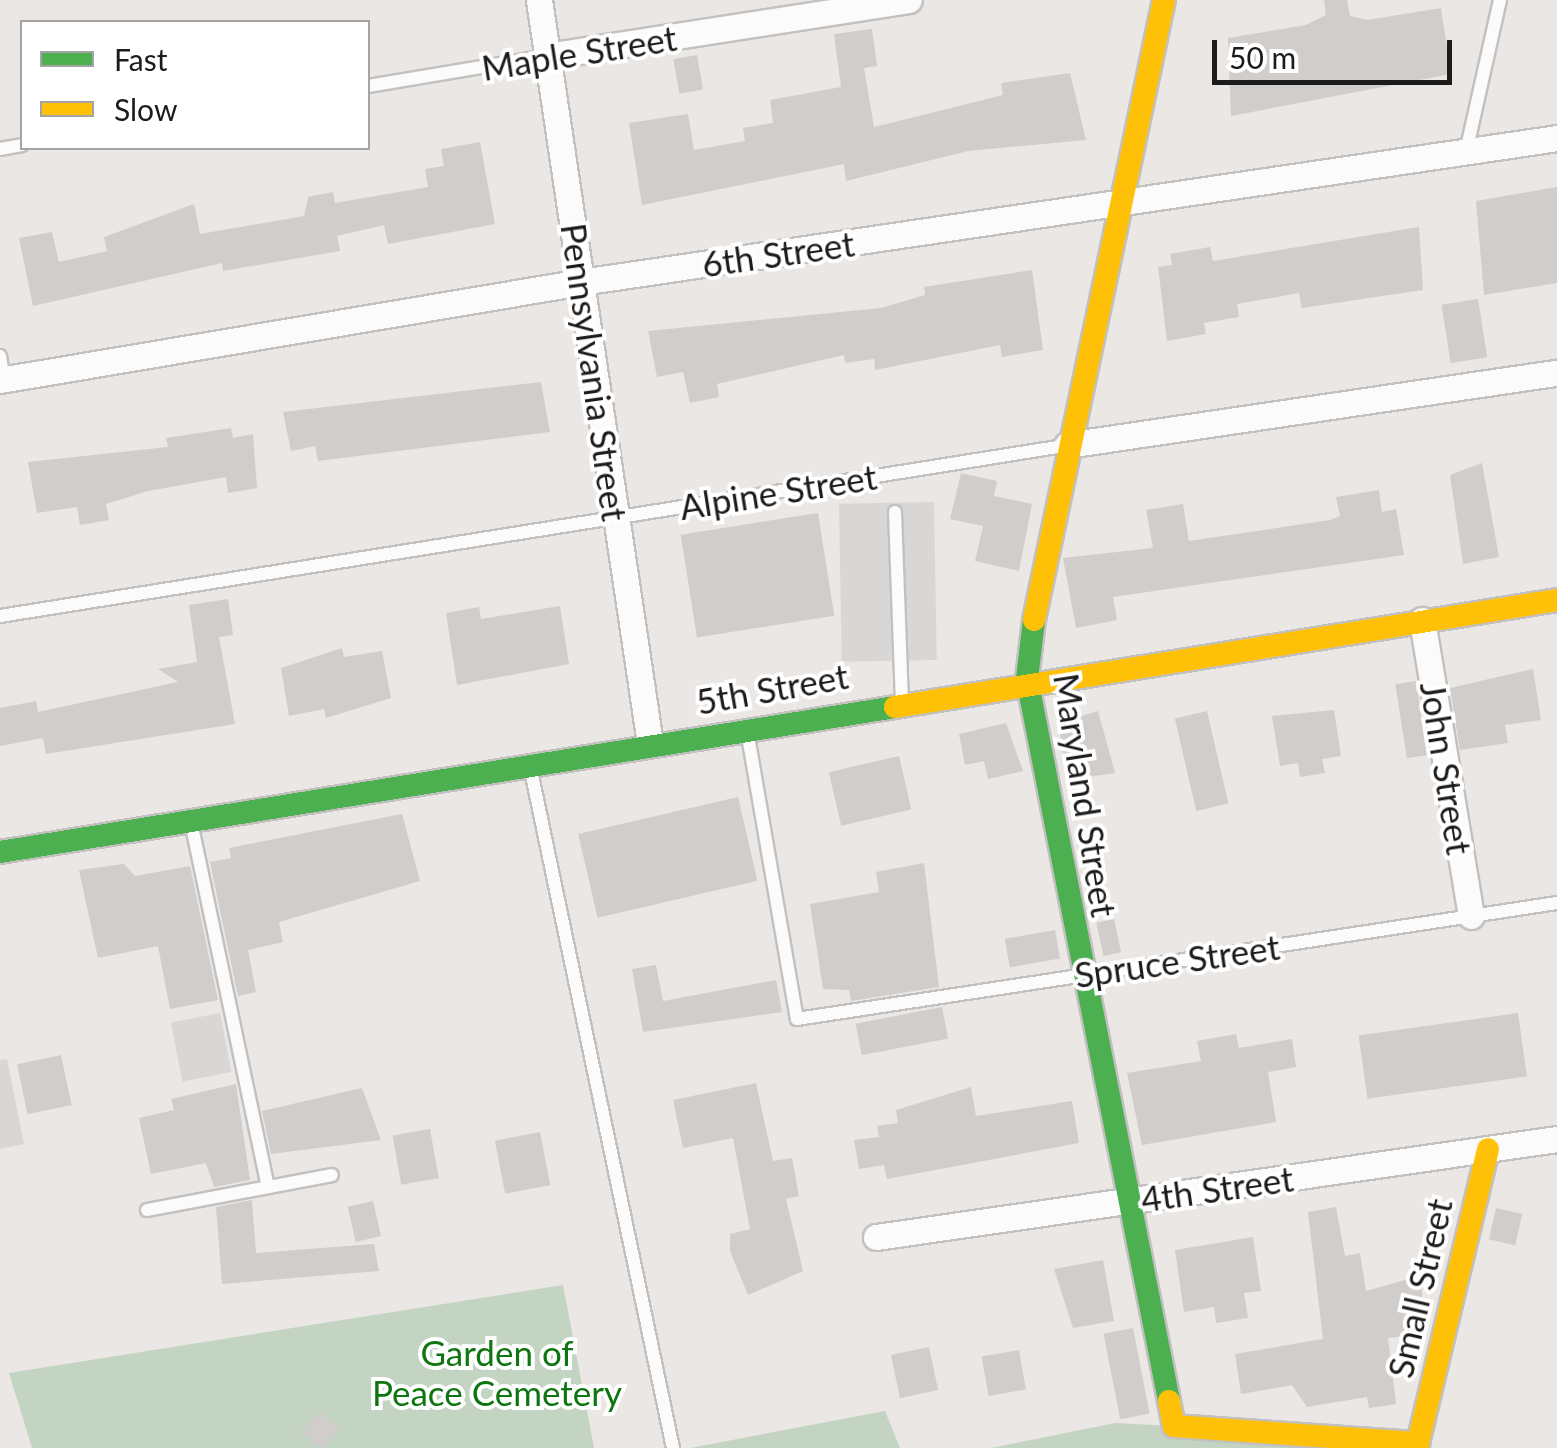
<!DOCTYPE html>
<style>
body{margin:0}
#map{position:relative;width:1557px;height:1448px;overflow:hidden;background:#eae7e4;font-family:Lato,sans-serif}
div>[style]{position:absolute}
.cemetery>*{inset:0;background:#c3d4c2}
.parking>*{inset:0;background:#d8d7d5;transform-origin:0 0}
.building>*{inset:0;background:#d1cdcb;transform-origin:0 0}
.roads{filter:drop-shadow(2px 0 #c2c1c0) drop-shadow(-2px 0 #c2c1c0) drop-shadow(0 2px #c2c1c0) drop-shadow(0 -2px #c2c1c0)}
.lane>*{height:12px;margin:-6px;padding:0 6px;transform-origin:6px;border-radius:6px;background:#fcfbfb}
.street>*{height:25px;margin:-12.5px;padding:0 12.5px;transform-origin:12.5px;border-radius:12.5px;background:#fcfbfb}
.fast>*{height:22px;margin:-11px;padding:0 11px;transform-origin:11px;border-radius:11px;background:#4caf50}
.slow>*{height:22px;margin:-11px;padding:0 11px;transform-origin:11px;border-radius:11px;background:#ffc107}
span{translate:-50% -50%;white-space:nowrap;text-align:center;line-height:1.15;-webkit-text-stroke:8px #fff;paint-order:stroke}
.street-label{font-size:35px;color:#1b1b1b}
.park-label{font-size:35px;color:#0e7510}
.legend{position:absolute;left:20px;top:20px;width:350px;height:130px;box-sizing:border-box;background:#fff;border:2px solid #a4a4a4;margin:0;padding:12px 18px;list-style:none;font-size:30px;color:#1b1b1b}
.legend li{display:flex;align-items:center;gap:20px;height:50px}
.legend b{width:50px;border:2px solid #a4a4a4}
.scale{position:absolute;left:1212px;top:40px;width:240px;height:45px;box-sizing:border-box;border:5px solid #1b1b1b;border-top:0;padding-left:12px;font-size:30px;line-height:35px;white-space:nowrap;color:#1b1b1b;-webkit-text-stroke:8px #fff;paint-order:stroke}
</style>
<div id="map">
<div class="cemetery">
<div style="clip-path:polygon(563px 1285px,594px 1448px,32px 1448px,9px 1373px)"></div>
<div style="clip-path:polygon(885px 1411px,900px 1448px,690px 1448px)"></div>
<div style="clip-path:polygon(1115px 1423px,1174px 1426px,1420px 1448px,991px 1448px)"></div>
</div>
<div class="parking">
<div style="left:934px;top:502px;width:158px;height:95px;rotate:89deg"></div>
<div style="left:220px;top:1013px;width:60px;height:50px;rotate:79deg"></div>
<div style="clip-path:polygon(7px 1059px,24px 1144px,0 1149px,0 1060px)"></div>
</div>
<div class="building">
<div style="clip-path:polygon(1324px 0,1347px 0,1350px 16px,1367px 20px,1441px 8px,1451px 74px,1231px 116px,1228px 38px,1306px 25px,1326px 15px)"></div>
<div style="clip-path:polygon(872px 29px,877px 66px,864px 68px,874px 127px,1003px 95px,1001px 83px,1070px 73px,1086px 140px,968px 151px,846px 181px,844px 164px,642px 205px,629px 123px,688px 114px,694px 150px,745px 141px,743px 128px,773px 123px,770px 100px,841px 87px,834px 34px)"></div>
<div style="left:697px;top:55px;width:35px;height:24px;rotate:80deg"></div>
<div style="clip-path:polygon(480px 142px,495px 224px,388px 244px,384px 225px,337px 236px,340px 251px,223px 271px,222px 263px,33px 306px,19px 238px,52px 232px,59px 262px,107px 251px,104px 237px,194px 204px,200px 234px,304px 216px,308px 197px,333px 192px,335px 203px,428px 187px,425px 169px,444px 166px,441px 149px)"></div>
<div style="clip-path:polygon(1557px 187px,1557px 283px,1484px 295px,1476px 201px)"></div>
<div style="clip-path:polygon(1419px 227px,1423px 290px,1302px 308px,1299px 293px,1237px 304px,1239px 317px,1204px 323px,1206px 334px,1167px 341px,1158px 267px,1172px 265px,1170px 254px,1210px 247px,1213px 261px)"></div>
<div style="clip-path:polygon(1032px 270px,1043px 350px,1002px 357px,1000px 345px,875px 370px,874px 359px,845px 363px,844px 355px,717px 384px,719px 397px,690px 403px,683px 372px,657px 377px,648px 331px,881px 308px,925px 295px,924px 287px)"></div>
<div style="left:1478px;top:299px;width:59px;height:37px;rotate:81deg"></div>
<div style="clip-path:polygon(541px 382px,550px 432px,318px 461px,315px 446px,291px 451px,283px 412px)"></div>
<div style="clip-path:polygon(231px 428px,233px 438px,253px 434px,257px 488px,228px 493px,226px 477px,148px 491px,106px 504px,109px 520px,80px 525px,77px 507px,37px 513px,28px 462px,168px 447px,166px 438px)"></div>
<div style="clip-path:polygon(1482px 463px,1499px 557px,1463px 564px,1450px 475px)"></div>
<div style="clip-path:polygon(961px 473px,997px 481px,994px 496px,1032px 504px,1019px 571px,975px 561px,983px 526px,950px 519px)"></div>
<div style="clip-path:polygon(1379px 490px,1382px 512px,1396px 509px,1404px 555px,1113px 597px,1117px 620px,1076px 628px,1063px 558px,1153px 548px,1146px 510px,1183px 504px,1189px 541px,1330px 520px,1340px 516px,1336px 497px)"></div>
<div style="left:818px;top:513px;width:104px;height:139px;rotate:81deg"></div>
<div style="clip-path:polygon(228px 599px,233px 635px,219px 637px,235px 724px,46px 754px,43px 738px,0 746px,0 708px,36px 701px,38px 712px,178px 682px,158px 669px,197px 662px,189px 605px)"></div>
<div style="clip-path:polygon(560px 606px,569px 664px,457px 685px,446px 613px,479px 607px,481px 619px)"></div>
<div style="clip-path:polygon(342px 648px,344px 657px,382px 651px,391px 698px,326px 718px,324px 709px,289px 716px,281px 668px)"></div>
<div style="clip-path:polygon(1533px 669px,1541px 720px,1505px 725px,1508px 743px,1460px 750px,1450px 688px)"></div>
<div style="left:1416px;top:681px;width:75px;height:21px;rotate:81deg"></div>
<div style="clip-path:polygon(1334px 710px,1341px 756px,1322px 759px,1325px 773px,1300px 777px,1298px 763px,1280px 766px,1272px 716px)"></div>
<div style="clip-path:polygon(1098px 711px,1115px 773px,1068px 780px,1058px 723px)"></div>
<div style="left:1207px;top:711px;width:95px;height:33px;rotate:77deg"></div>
<div style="clip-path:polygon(1006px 723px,1023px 771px,988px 779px,984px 761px,965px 765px,959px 734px)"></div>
<div style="left:899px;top:756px;width:55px;height:72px;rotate:77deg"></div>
<div style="left:738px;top:797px;width:86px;height:164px;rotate:77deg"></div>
<div style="clip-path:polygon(402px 814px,420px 881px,279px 922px,283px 942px,248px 950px,256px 992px,238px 996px,210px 862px,231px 858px,229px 848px)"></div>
<div style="clip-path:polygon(924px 863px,939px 987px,851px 1001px,849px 990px,823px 989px,810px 904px,879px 892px,876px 872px)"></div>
<div style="clip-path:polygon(124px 864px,135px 876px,190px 866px,218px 1000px,170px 1009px,158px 946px,98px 958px,79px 870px)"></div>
<div style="left:1114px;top:919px;width:34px;height:18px;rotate:78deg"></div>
<div style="left:1055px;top:930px;width:29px;height:51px;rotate:80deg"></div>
<div style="clip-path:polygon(656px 965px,663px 1001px,776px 980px,782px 1012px,643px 1032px,632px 969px)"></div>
<div style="left:942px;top:1007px;width:32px;height:88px;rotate:79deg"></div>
<div style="left:1518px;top:1013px;width:64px;height:161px;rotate:82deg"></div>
<div style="clip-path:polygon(1236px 1034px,1239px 1048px,1292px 1039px,1296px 1067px,1268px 1072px,1276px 1122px,1142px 1145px,1127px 1073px,1201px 1061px,1197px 1041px)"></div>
<div style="left:61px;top:1055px;width:51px;height:45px;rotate:78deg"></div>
<div style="clip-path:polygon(756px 1083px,773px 1161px,792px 1158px,799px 1196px,786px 1199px,803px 1271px,748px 1295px,730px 1251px,730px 1234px,750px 1229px,733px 1138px,683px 1148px,673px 1100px)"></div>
<div style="clip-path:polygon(236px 1084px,250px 1180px,214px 1187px,206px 1163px,151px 1174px,139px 1118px,174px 1110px,171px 1099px)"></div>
<div style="clip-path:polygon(971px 1087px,976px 1116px,1072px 1101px,1079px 1143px,887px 1179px,884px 1165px,859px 1169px,854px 1140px,879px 1137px,877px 1126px,898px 1123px,896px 1110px)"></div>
<div style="clip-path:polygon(362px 1088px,381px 1140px,271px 1154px,262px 1111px)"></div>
<div style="left:430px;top:1129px;width:50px;height:38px;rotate:80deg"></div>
<div style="left:540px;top:1132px;width:54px;height:46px;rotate:79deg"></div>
<div style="clip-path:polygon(252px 1200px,256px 1253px,374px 1244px,379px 1271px,222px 1284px,216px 1207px)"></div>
<div style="left:373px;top:1201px;width:36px;height:26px;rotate:77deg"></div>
<div style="clip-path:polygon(1336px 1207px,1345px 1256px,1360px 1253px,1366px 1291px,1422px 1275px,1422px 1334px,1388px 1338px,1396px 1404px,1369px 1408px,1367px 1397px,1307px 1407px,1292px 1385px,1241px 1394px,1235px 1354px,1323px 1339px,1308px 1212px)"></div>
<div style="left:1496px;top:1208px;width:27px;height:32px;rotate:13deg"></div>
<div style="clip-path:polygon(1253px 1237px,1261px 1291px,1244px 1293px,1248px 1318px,1216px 1323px,1214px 1307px,1184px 1312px,1175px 1250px)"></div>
<div style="clip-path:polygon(1103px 1260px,1114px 1321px,1073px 1328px,1054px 1269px)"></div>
<div style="left:1133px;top:1328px;width:87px;height:30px;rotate:79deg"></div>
<div style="left:929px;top:1347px;width:44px;height:39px;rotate:78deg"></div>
<div style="left:1019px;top:1350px;width:40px;height:38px;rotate:80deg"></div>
<div style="left:320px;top:1411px;width:26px;height:28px;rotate:40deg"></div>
</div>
<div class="roads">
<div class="lane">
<div style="left:368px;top:86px;width:181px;rotate:-9.5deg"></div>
<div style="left:0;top:149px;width:22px;rotate:-10deg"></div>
<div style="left:1466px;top:152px;width:156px;rotate:-77.4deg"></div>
<div style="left:0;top:356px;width:24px;rotate:81deg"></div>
<div style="left:895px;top:512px;width:189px;rotate:87.9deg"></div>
<div style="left:0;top:616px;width:1077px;rotate:-9.08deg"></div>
<div style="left:748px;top:736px;width:287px;rotate:80.2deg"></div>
<div style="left:797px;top:1019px;width:769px;rotate:-8.68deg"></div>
<div style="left:530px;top:766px;width:697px;rotate:78.16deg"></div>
<div style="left:191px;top:822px;width:373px;rotate:78.1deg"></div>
<div style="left:147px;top:1210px;width:188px;rotate:-10.7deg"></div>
</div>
<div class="street">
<div style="left:539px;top:0;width:752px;rotate:81.51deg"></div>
<div style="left:547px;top:56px;width:366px;rotate:-8.8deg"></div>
<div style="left:0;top:380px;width:589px;rotate:-9.57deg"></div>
<div style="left:581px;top:282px;width:987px;rotate:-8.39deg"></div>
<div style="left:1067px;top:445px;width:495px;rotate:-8.4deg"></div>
<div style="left:1422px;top:620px;width:300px;rotate:80.6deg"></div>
<div style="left:876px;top:1237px;width:688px;rotate:-8.19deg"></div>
</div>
<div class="fast">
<div style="left:1034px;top:620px;width:59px;rotate:96.8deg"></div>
<div style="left:1027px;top:679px;width:736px;rotate:78.87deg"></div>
<div style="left:0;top:852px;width:907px;rotate:-9.2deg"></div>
</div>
<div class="slow">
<div style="left:1034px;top:620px;width:633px;rotate:-78.16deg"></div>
<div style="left:895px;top:707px;width:671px;rotate:-9.18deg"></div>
<div style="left:1169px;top:1401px;width:25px;rotate:79deg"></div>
<div style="left:1174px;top:1426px;width:245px;rotate:4deg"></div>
<div style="left:1418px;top:1443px;width:302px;rotate:-76.6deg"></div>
</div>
</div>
<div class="street-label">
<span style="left:579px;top:52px;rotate:-9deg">Maple Street</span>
<span style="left:778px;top:253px;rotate:-8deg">6th Street</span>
<span style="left:595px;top:372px;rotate:82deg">Pennsylvania Street</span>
<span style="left:778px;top:491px;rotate:-9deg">Alpine Street</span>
<span style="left:772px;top:688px;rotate:-10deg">5th Street</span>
<span style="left:1447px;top:768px;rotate:81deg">John Street</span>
<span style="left:1086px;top:795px;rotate:81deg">Maryland Street</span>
<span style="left:1177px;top:960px;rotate:-8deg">Spruce Street</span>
<span style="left:1217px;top:1188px;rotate:-8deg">4th Street</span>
<span style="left:1419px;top:1288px;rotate:-77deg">Small Street</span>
</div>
<div class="park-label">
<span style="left:497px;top:1372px">Garden of<br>Peace Cemetery</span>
</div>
<ul class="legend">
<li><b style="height:12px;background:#4caf50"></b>Fast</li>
<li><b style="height:12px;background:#ffc107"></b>Slow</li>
</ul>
<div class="scale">50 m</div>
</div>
